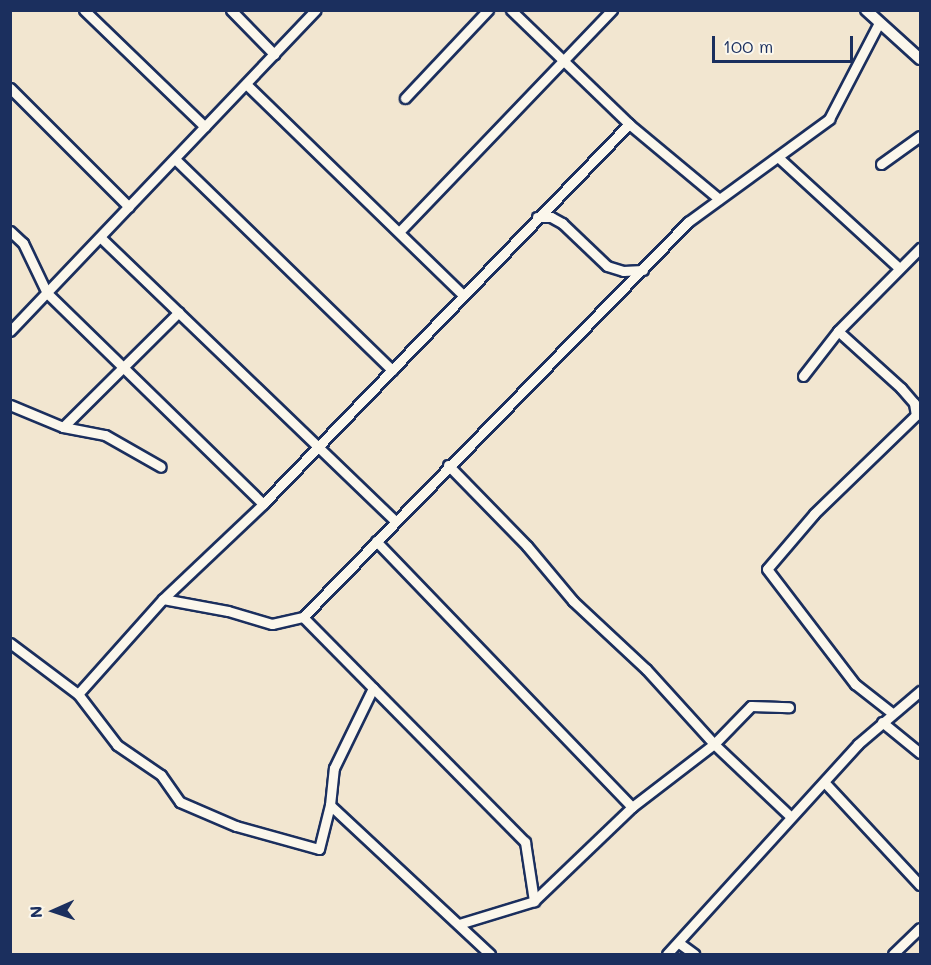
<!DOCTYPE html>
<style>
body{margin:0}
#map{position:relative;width:931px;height:965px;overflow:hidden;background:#f2e6d0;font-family:Mali,sans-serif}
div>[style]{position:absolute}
.roads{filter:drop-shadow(2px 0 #1b2f5e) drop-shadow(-2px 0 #1b2f5e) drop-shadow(0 2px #1b2f5e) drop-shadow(0 -2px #1b2f5e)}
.minor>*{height:9px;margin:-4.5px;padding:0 4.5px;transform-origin:4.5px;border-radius:4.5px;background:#fbf7ec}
.tertiary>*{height:10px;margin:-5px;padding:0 5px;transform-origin:5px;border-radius:5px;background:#fbf7ec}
span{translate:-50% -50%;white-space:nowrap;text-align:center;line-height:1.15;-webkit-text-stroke:4.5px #fbf7ec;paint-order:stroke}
.frame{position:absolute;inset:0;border:12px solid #1b2f5e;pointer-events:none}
.north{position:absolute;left:24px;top:881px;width:60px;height:60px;-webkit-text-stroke:4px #fbf7ec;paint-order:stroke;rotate:267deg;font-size:16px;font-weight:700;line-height:24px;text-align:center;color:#1b2f5e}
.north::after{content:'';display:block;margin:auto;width:21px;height:27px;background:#1b2f5e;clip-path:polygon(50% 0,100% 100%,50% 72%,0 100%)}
.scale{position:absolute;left:712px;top:36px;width:141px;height:27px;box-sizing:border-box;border:3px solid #1b2f5e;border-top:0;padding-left:8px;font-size:18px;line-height:21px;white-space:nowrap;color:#1b2f5e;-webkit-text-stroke:4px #fbf7ec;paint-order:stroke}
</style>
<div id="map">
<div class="roads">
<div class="minor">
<div style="left:84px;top:10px;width:168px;rotate:44deg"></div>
<div style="left:231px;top:10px;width:62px;rotate:45.7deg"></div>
<div style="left:511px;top:10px;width:164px;rotate:44deg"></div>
<div style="left:629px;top:124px;width:117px;rotate:39.8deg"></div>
<div style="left:246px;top:84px;width:303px;rotate:44.2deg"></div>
<div style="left:10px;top:88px;width:168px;rotate:45deg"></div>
<div style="left:405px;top:98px;width:121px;rotate:-46.7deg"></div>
<div style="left:779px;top:158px;width:163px;rotate:42.5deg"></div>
<div style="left:175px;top:159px;width:303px;rotate:44.2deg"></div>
<div style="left:881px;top:164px;width:48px;rotate:-35.7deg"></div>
<div style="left:537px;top:217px;width:14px"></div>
<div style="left:551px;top:217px;width:13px;rotate:29deg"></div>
<div style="left:562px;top:223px;width:62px;rotate:43.7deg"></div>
<div style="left:607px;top:266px;width:17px;rotate:17deg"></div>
<div style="left:623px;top:271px;width:20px;rotate:-3deg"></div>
<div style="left:10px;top:231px;width:18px;rotate:43deg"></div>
<div style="left:23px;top:243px;width:55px;rotate:64.4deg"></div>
<div style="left:47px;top:293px;width:302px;rotate:44.3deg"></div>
<div style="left:399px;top:232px;width:308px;rotate:-46.2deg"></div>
<div style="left:100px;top:237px;width:409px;rotate:43.9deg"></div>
<div style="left:10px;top:331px;width:443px;rotate:-46.4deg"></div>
<div style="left:838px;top:331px;width:85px;rotate:42.1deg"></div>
<div style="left:901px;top:388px;width:20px;rotate:49deg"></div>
<div style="left:914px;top:403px;width:12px;rotate:81deg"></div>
<div style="left:916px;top:415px;width:142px;rotate:135.9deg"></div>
<div style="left:814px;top:514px;width:72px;rotate:130.5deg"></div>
<div style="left:767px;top:569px;width:145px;rotate:52.6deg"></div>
<div style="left:855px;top:684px;width:47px;rotate:38.1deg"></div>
<div style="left:803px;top:376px;width:57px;rotate:-52.1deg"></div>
<div style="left:838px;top:331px;width:117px;rotate:-45.3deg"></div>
<div style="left:10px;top:405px;width:57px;rotate:22.5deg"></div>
<div style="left:63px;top:427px;width:43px;rotate:10.8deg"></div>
<div style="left:105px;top:435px;width:64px;rotate:29.7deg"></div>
<div style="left:63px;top:427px;width:163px;rotate:-44.8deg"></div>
<div style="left:448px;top:465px;width:113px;rotate:45.7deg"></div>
<div style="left:527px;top:546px;width:72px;rotate:50.1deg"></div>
<div style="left:573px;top:601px;width:100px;rotate:43deg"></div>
<div style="left:646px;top:669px;width:101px;rotate:47.8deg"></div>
<div style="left:714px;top:744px;width:106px;rotate:43.5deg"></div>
<div style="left:376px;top:541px;width:369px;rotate:46.1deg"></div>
<div style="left:163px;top:599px;width:66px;rotate:10.5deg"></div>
<div style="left:228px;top:611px;width:46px;rotate:16.5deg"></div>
<div style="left:272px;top:624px;width:32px;rotate:-13deg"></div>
<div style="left:303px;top:617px;width:552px;rotate:-45.73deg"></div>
<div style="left:688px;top:222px;width:175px;rotate:-36.1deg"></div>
<div style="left:829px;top:119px;width:108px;rotate:-62.5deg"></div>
<div style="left:303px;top:617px;width:316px;rotate:45.4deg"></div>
<div style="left:525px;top:842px;width:60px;rotate:81.3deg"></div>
<div style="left:10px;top:643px;width:85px;rotate:36.9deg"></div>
<div style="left:78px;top:694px;width:64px;rotate:52.6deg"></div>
<div style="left:117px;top:745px;width:53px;rotate:34.3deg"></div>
<div style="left:161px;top:775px;width:33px;rotate:55deg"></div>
<div style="left:180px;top:802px;width:61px;rotate:23.2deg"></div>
<div style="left:236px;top:826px;width:86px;rotate:15.5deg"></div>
<div style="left:319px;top:849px;width:45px;rotate:-76deg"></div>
<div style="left:330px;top:805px;width:219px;rotate:43deg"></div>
<div style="left:78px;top:694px;width:127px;rotate:-48.2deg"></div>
<div style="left:163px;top:599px;width:138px;rotate:-43.5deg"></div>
<div style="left:263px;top:504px;width:528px;rotate:-46.08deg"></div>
<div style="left:882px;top:722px;width:49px;rotate:39.2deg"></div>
<div style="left:826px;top:784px;width:138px;rotate:47.1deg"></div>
<div style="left:330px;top:805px;width:37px;rotate:-84deg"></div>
<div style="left:334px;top:768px;width:89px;rotate:-64deg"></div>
<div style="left:459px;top:924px;width:78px;rotate:-17deg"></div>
<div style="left:534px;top:901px;width:136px;rotate:-43.8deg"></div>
<div style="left:632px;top:807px;width:103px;rotate:-37.5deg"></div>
<div style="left:714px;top:744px;width:53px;rotate:-45.8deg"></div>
<div style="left:751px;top:706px;width:38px;rotate:2deg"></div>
<div style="left:679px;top:943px;width:19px;rotate:36deg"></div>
<div style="left:667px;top:954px;width:284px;rotate:-47.7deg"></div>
<div style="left:858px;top:744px;width:82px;rotate:-40.5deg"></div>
<div style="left:893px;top:954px;width:37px;rotate:-44deg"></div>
</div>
<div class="tertiary">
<div style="left:866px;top:10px;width:73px;rotate:42.2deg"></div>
</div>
</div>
<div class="frame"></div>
<div class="north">N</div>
<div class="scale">100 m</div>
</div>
